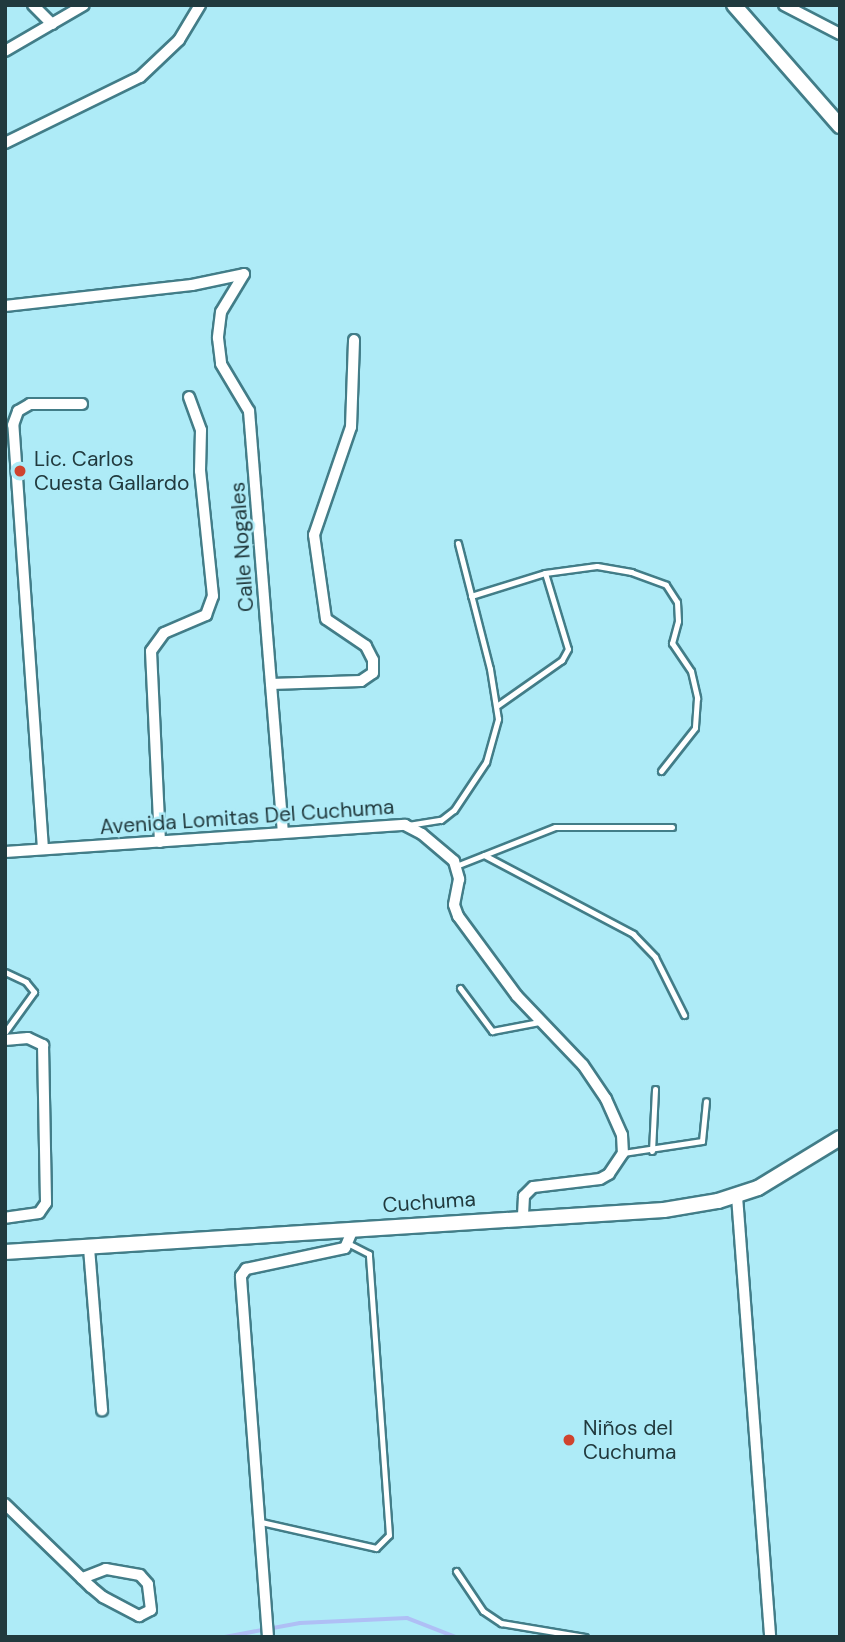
<!DOCTYPE html>
<meta charset="utf-8">
<style>
body{margin:0}
#map{position:relative;width:845px;height:1642px;overflow:hidden;background:#aeebf7;font-family:"DM Sans",sans-serif}
div>[style]{position:absolute}
.stream>*{height:3.5px;margin:-1.75px;padding:0 1.75px;transform-origin:1.75px;border-radius:1.75px;background:#afbff5}
.roads{filter:drop-shadow(2px 0 #427d88) drop-shadow(-2px 0 #427d88) drop-shadow(0 2px #427d88) drop-shadow(0 -2px #427d88)}
.service>*{height:5px;margin:-2.5px;padding:0 2.5px;transform-origin:2.5px;border-radius:2.5px;background:#fff}
.minor>*{height:10px;margin:-5px;padding:0 5px;transform-origin:5px;border-radius:5px;background:#fff}
.tertiary>*{height:14px;margin:-7px;padding:0 7px;transform-origin:7px;border-radius:7px;background:#fff}
.dots>*{width:19px;height:19px;translate:-50% -50%;box-sizing:border-box;border:4px solid #aeebf7;border-radius:50%}
span{translate:-50% -50%;white-space:nowrap;text-align:center;line-height:1.15;-webkit-text-stroke:5px #aeebf7;paint-order:stroke}
.poi-label{font-size:21px;color:#213a3e}
.left{translate:0 -50%;text-align:left}
.street-label{font-size:21px;color:#213a3e}
.frame{position:absolute;inset:0;border:7px solid #213a3e;pointer-events:none}
</style>
<div id="map">
<div class="stream">
<div style="left:225px;top:1637px;width:76px;rotate:-10.6deg"></div>
<div style="left:300px;top:1623px;width:107px;rotate:-2.7deg"></div>
<div style="left:407px;top:1618px;width:53px;rotate:21.2deg"></div>
</div>
<div class="roads">
<div class="service">
<div style="left:545px;top:573px;width:52px;rotate:-7.7deg"></div>
<div style="left:597px;top:566px;width:35px;rotate:10deg"></div>
<div style="left:631px;top:572px;width:37px;rotate:20deg"></div>
<div style="left:666px;top:585px;width:20px;rotate:57deg"></div>
<div style="left:677px;top:602px;width:19px;rotate:87deg"></div>
<div style="left:678px;top:621px;width:23px;rotate:105deg"></div>
<div style="left:672px;top:643px;width:34px;rotate:56deg"></div>
<div style="left:691px;top:671px;width:28px;rotate:77deg"></div>
<div style="left:697px;top:698px;width:30px;rotate:94deg"></div>
<div style="left:695px;top:728px;width:55px;rotate:128.3deg"></div>
<div style="left:471px;top:596px;width:77px;rotate:-17.3deg"></div>
<div style="left:545px;top:573px;width:79px;rotate:73.2deg"></div>
<div style="left:568px;top:649px;width:13px;rotate:119deg"></div>
<div style="left:562px;top:660px;width:78px;rotate:144.9deg"></div>
<div style="left:408px;top:825px;width:33px;rotate:-9deg"></div>
<div style="left:441px;top:820px;width:16px;rotate:-38deg"></div>
<div style="left:454px;top:810px;width:58px;rotate:-56.3deg"></div>
<div style="left:486px;top:762px;width:45px;rotate:-74.4deg"></div>
<div style="left:498px;top:719px;width:51px;rotate:-99.1deg"></div>
<div style="left:490px;top:669px;width:130px;rotate:-104.3deg"></div>
<div style="left:484px;top:855px;width:169px;rotate:27.9deg"></div>
<div style="left:633px;top:934px;width:32px;rotate:46deg"></div>
<div style="left:655px;top:957px;width:65px;rotate:63.4deg"></div>
<div style="left:456px;top:866px;width:106px;rotate:-21.5deg"></div>
<div style="left:555px;top:827px;width:117px"></div>
<div style="left:5px;top:972px;width:23px;rotate:25deg"></div>
<div style="left:26px;top:982px;width:13px;rotate:51deg"></div>
<div style="left:34px;top:992px;width:49px;rotate:125.9deg"></div>
<div style="left:460px;top:988px;width:54px;rotate:53.3deg"></div>
<div style="left:492px;top:1031px;width:48px;rotate:-10.8deg"></div>
<div style="left:652px;top:1151px;width:62px;rotate:-87.2deg"></div>
<div style="left:623px;top:1153px;width:80px;rotate:-8.6deg"></div>
<div style="left:702px;top:1141px;width:40px;rotate:-84.3deg"></div>
<div style="left:261px;top:1522px;width:118px;rotate:12.7deg"></div>
<div style="left:376px;top:1548px;width:18px;rotate:-45deg"></div>
<div style="left:389px;top:1535px;width:282px;rotate:-94.1deg"></div>
<div style="left:369px;top:1254px;width:22px;rotate:-153deg"></div>
<div style="left:456px;top:1571px;width:48px;rotate:56deg"></div>
<div style="left:483px;top:1611px;width:22px;rotate:34deg"></div>
<div style="left:501px;top:1623px;width:85px;rotate:9.5deg"></div>
</div>
<div class="minor">
<div style="left:33px;top:5px;width:27px;rotate:45deg"></div>
<div style="left:784px;top:5px;width:63px;rotate:27.4deg"></div>
<div style="left:5px;top:51px;width:91px;rotate:-30.2deg"></div>
<div style="left:5px;top:143px;width:150px;rotate:-26.1deg"></div>
<div style="left:140px;top:77px;width:54px;rotate:-43.5deg"></div>
<div style="left:179px;top:40px;width:41px;rotate:-59deg"></div>
<div style="left:244px;top:274px;width:44px;rotate:121.2deg"></div>
<div style="left:221px;top:312px;width:26px;rotate:97deg"></div>
<div style="left:218px;top:338px;width:26px;rotate:83deg"></div>
<div style="left:221px;top:364px;width:55px;rotate:59.2deg"></div>
<div style="left:249px;top:411px;width:422px;rotate:85.4deg"></div>
<div style="left:5px;top:306px;width:188px;rotate:-6.4deg"></div>
<div style="left:192px;top:285px;width:53px;rotate:-11.9deg"></div>
<div style="left:271px;top:684px;width:90px;rotate:-1.9deg"></div>
<div style="left:361px;top:681px;width:14px;rotate:-34deg"></div>
<div style="left:373px;top:673px;width:13px;rotate:-90deg"></div>
<div style="left:373px;top:660px;width:16px;rotate:-117deg"></div>
<div style="left:366px;top:646px;width:48px;rotate:-146deg"></div>
<div style="left:326px;top:619px;width:85px;rotate:-98.1deg"></div>
<div style="left:314px;top:535px;width:114px;rotate:-71.1deg"></div>
<div style="left:351px;top:427px;width:87px;rotate:-88deg"></div>
<div style="left:160px;top:842px;width:191px;rotate:-92.7deg"></div>
<div style="left:151px;top:651px;width:22px;rotate:-54deg"></div>
<div style="left:164px;top:633px;width:46px;rotate:-23.2deg"></div>
<div style="left:206px;top:615px;width:20px;rotate:-70deg"></div>
<div style="left:213px;top:596px;width:126px;rotate:-95.9deg"></div>
<div style="left:200px;top:471px;width:41px;rotate:-88.6deg"></div>
<div style="left:201px;top:430px;width:35px;rotate:-110deg"></div>
<div style="left:43px;top:849px;width:425px;rotate:-94deg"></div>
<div style="left:13px;top:425px;width:15px;rotate:-70deg"></div>
<div style="left:18px;top:411px;width:14px;rotate:-30deg"></div>
<div style="left:30px;top:404px;width:52px"></div>
<div style="left:5px;top:852px;width:401px;rotate:-3.9deg"></div>
<div style="left:405px;top:825px;width:19px;rotate:28deg"></div>
<div style="left:422px;top:834px;width:42px;rotate:40.2deg"></div>
<div style="left:454px;top:861px;width:19px;rotate:74deg"></div>
<div style="left:459px;top:879px;width:26px;rotate:101deg"></div>
<div style="left:454px;top:905px;width:12px;rotate:70deg"></div>
<div style="left:458px;top:916px;width:99px;rotate:53.6deg"></div>
<div style="left:517px;top:996px;width:95px;rotate:46.3deg"></div>
<div style="left:583px;top:1065px;width:41px;rotate:55.9deg"></div>
<div style="left:606px;top:1099px;width:39px;rotate:66deg"></div>
<div style="left:622px;top:1135px;width:18px;rotate:87deg"></div>
<div style="left:623px;top:1153px;width:25px;rotate:124deg"></div>
<div style="left:609px;top:1174px;width:10px;rotate:151deg"></div>
<div style="left:600px;top:1179px;width:67px;rotate:173.2deg"></div>
<div style="left:533px;top:1187px;width:13px;rotate:135deg"></div>
<div style="left:524px;top:1196px;width:20px;rotate:93deg"></div>
<div style="left:5px;top:1040px;width:23px;rotate:-5deg"></div>
<div style="left:28px;top:1038px;width:17px;rotate:25deg"></div>
<div style="left:43px;top:1045px;width:158px;rotate:88.9deg"></div>
<div style="left:46px;top:1203px;width:12px;rotate:125deg"></div>
<div style="left:39px;top:1213px;width:34px;rotate:172deg"></div>
<div style="left:737px;top:1196px;width:442px;rotate:85.7deg"></div>
<div style="left:89px;top:1248px;width:163px;rotate:85.4deg"></div>
<div style="left:5px;top:1504px;width:120px;rotate:44deg"></div>
<div style="left:91px;top:1587px;width:16px;rotate:40deg"></div>
<div style="left:103px;top:1597px;width:41px;rotate:27.8deg"></div>
<div style="left:139px;top:1616px;width:13px;rotate:-27deg"></div>
<div style="left:151px;top:1610px;width:26px;rotate:-97deg"></div>
<div style="left:148px;top:1584px;width:12px;rotate:-132deg"></div>
<div style="left:140px;top:1575px;width:35px;rotate:-170deg"></div>
<div style="left:106px;top:1569px;width:26px;rotate:159deg"></div>
<div style="left:268px;top:1637px;width:362px;rotate:-94.3deg"></div>
<div style="left:241px;top:1276px;width:9px;rotate:-54deg"></div>
<div style="left:246px;top:1269px;width:101px;rotate:-12deg"></div>
<div style="left:345px;top:1248px;width:21px;rotate:-67deg"></div>
</div>
<div class="tertiary">
<div style="left:734px;top:5px;width:161px;rotate:48.8deg"></div>
<div style="left:5px;top:1252px;width:660px;rotate:-3.65deg"></div>
<div style="left:664px;top:1210px;width:55px;rotate:-9.5deg"></div>
<div style="left:718px;top:1201px;width:42px;rotate:-18deg"></div>
<div style="left:758px;top:1188px;width:96px;rotate:-31.4deg"></div>
</div>
</div>
<div class="dots">
<div style="left:20px;top:471px;background:#cf432e"></div>
<div style="left:569px;top:1440px;background:#cf432e"></div>
</div>
<div class="poi-label">
<span class="left" style="left:34px;top:471px">Lic. Carlos<br>Cuesta Gallardo</span>
<span class="left" style="left:583px;top:1440px">Niños del<br>Cuchuma</span>
</div>
<div class="street-label">
<span style="left:242px;top:547px;rotate:-94deg">Calle Nogales</span>
<span style="left:247px;top:817px;rotate:-4deg">Avenida Lomitas Del Cuchuma</span>
<span style="left:429px;top:1202px;rotate:-4deg">Cuchuma</span>
</div>
<div class="frame"></div>
</div>
